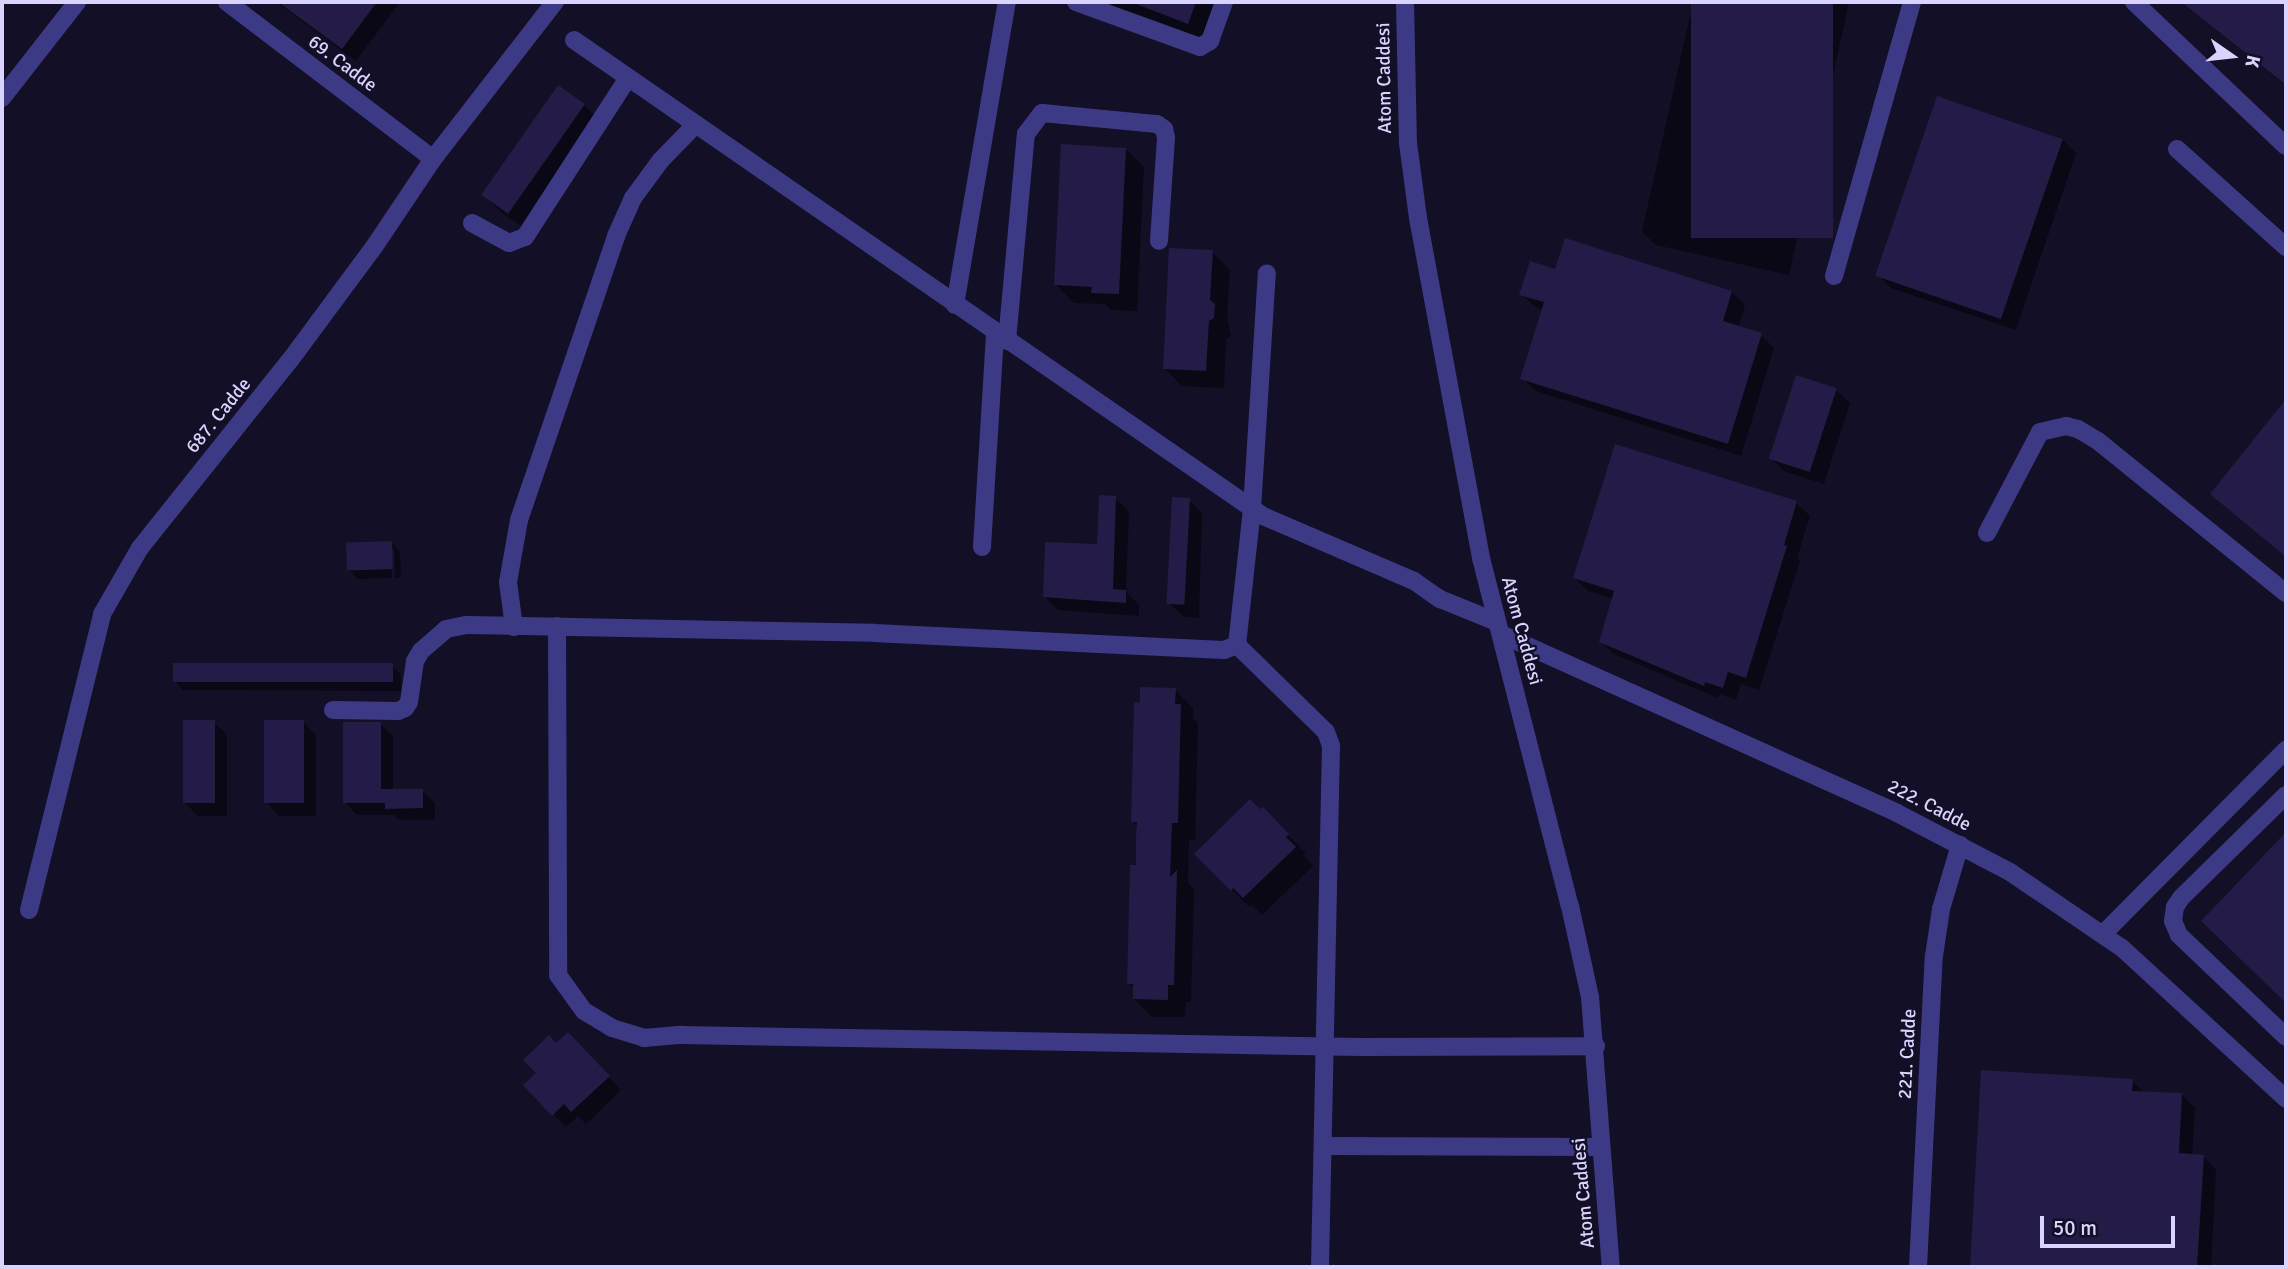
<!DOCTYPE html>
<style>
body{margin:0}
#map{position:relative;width:2288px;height:1269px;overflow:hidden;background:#130f26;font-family:Signika,sans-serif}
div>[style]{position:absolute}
.shadow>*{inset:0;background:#0007}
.building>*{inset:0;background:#241b47;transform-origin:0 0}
.minor>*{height:18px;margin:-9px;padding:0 9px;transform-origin:9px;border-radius:9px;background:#3d3a85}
span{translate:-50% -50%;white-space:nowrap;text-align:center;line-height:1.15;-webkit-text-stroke:5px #130f26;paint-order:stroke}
.street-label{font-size:19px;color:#d9d4ff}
.frame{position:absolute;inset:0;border:4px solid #d9d4ff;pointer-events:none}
.north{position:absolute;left:2197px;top:21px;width:70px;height:70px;-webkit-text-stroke:5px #130f26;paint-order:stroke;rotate:104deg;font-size:19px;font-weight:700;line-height:28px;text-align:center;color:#d9d4ff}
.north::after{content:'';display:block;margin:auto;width:24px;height:32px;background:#d9d4ff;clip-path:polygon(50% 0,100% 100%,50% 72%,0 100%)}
.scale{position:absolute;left:2040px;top:1216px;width:135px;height:32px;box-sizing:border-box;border:4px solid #d9d4ff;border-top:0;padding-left:9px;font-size:21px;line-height:24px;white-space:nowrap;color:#d9d4ff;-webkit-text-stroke:5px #130f26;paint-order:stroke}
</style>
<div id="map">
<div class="shadow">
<div style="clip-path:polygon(276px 2px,400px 2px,356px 61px)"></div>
<div style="clip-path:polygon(1094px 2px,1220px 2px,1206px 41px)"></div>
<div style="clip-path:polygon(1693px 2px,1849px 2px,1789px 275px,1656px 245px,1642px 232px)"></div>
<div style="clip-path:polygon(2181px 2px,2286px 2px,2286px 86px)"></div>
<div style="clip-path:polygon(584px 105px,602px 123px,529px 231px,503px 214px,485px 196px)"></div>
<div style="clip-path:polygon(2063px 140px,2076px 153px,2016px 330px,1891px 288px,1878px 275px)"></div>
<div style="clip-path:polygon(1126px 149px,1144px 167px,1137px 311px,1111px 310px,1105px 304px,1074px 303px,1056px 285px)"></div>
<div style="clip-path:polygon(1212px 252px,1230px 270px,1227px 317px,1231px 336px,1226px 339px,1224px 388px,1182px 386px,1164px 368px)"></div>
<div style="clip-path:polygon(1556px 271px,1732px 292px,1745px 305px,1738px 328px,1761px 335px,1774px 348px,1741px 456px,1536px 391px,1522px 378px,1544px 310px,1535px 307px,1521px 294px)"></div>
<div style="clip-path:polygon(1836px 390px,1850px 403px,1824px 484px,1784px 471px,1771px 458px)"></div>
<div style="clip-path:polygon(2286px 402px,2286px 557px,2212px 494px)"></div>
<div style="clip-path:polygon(1115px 498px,1129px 511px,1126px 592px,1139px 605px,1139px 616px,1058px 610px,1045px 597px,1099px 546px)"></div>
<div style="clip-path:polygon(1189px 500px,1202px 513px,1199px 618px,1184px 617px,1170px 604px)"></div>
<div style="clip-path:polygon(1796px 503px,1810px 516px,1797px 558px,1800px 561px,1759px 690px,1741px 684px,1736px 700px,1719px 694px,1718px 698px,1614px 654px,1600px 641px,1614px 599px,1588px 591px,1575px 578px)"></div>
<div style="clip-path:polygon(392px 543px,400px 551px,401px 577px,395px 578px,394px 549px,391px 549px,392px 578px,358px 579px,349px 570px)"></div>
<div style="clip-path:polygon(392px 666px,401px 675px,401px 691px,183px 690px,175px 681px)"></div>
<div style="clip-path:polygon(1175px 690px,1193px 708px,1193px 718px,1198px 723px,1195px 840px,1189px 840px,1188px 883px,1194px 890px,1191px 1002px,1186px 1002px,1185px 1017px,1152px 1017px,1134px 999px,1135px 990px,1129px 984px,1138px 827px,1133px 821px,1142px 704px)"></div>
<div style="clip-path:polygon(214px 722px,227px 735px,227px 816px,198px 816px,184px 802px)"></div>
<div style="clip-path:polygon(303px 722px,316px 735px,316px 816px,279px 816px,266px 802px)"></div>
<div style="clip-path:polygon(380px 724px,393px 736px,393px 790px,422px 791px,435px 803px,435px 820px,399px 820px,394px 815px,357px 815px,345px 802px)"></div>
<div style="clip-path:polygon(1280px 827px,1306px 853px,1303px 855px,1313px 866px,1262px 915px,1252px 905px,1249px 907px,1197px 854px)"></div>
<div style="clip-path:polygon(2286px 836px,2286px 1001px,2204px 921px)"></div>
<div style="clip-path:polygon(556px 1045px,581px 1047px,621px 1090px,586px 1124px,578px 1116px,566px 1127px,553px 1114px,538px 1074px)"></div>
<div style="clip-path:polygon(1982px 1072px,2132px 1081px,2145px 1093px,2182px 1095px,2195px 1108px,2192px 1156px,2203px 1156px,2216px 1170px,2211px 1267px,1971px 1267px)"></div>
</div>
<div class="building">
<div style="clip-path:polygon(278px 2px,377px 2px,342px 49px)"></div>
<div style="clip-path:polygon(1131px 2px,1196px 2px,1188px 24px)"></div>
<div style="left:1691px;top:2px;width:142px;height:236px"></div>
<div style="clip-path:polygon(2181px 2px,2286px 2px,2286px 85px)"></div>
<div style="left:558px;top:85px;width:33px;height:134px;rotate:35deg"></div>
<div style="left:1937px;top:96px;width:133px;height:190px;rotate:19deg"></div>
<div style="clip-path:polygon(1061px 144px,1126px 148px,1119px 294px,1091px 293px,1092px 287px,1054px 285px)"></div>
<div style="clip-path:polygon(1565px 238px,1732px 291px,1723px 321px,1762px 333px,1728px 444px,1520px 379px,1544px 302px,1519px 295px,1530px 261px,1555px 269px)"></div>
<div style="clip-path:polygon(1169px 248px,1213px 250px,1210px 300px,1215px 304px,1214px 318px,1209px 321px,1206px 371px,1163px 369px)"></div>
<div style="left:1796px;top:375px;width:43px;height:88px;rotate:18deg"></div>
<div style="clip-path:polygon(2286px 399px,2286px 557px,2210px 494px)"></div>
<div style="clip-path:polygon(1615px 444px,1797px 501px,1784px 545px,1787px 546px,1746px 678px,1728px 672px,1723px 688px,1705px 682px,1704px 686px,1599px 642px,1614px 591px,1573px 578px)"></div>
<div style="clip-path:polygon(1099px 495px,1116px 496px,1113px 589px,1126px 590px,1126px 603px,1043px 597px,1045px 542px,1097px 544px)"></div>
<div style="left:1172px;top:497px;width:18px;height:107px;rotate:3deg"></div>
<div style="left:392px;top:541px;width:28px;height:46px;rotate:88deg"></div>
<div style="left:173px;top:663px;width:220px;height:19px"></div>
<div style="clip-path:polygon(1140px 687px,1176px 688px,1175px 704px,1181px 704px,1178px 823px,1172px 823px,1170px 877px,1177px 870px,1174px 985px,1168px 985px,1168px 1000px,1133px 999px,1133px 984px,1127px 984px,1130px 865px,1136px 865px,1136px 837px,1137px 822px,1131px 822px,1134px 702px,1140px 703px)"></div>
<div style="left:183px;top:720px;width:32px;height:83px"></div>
<div style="left:264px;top:720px;width:40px;height:83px"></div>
<div style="clip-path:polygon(343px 722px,381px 722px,381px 789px,423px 789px,423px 808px,385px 809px,385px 803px,343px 803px)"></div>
<div style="clip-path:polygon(1250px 799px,1260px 809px,1263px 807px,1289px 834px,1286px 837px,1296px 847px,1243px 898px,1233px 888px,1231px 891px,1194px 854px)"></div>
<div style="clip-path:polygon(2286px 832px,2286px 1003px,2201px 921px)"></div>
<div style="clip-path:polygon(568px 1032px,610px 1076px,571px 1112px,564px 1104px,552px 1116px,523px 1085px,536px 1073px,523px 1060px,549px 1035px,556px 1043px)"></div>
<div style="clip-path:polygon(1981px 1070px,2133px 1079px,2132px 1091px,2182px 1093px,2179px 1153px,2204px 1155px,2197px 1267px,1970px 1267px)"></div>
</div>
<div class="minor">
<div style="left:227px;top:2px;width:259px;rotate:37.3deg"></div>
<div style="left:1076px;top:2px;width:132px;rotate:19.9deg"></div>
<div style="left:1200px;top:47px;width:12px;rotate:-31deg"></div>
<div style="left:1210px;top:41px;width:41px;rotate:-70.3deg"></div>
<div style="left:1405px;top:2px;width:141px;rotate:88.8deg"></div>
<div style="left:1408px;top:143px;width:76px;rotate:82.4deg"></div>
<div style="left:1418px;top:218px;width:346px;rotate:79.5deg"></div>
<div style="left:1481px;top:558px;width:359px;rotate:75.7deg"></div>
<div style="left:1570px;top:906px;width:93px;rotate:77.6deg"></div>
<div style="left:1590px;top:997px;width:271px;rotate:85.6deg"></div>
<div style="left:2134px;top:2px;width:209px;rotate:43.5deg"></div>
<div style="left:574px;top:40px;width:837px;rotate:34.64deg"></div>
<div style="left:1263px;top:516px;width:164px;rotate:23.3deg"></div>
<div style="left:1414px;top:581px;width:32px;rotate:35deg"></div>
<div style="left:1440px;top:599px;width:61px;rotate:22deg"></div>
<div style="left:2px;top:98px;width:122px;rotate:-52deg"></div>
<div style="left:2177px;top:149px;width:147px;rotate:42deg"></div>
<div style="left:472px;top:223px;width:42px;rotate:28.4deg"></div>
<div style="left:509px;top:243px;width:17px;rotate:-21deg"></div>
<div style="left:525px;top:237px;width:189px;rotate:-57.1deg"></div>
<div style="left:1834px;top:276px;width:285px;rotate:-74.1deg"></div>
<div style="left:955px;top:305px;width:307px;rotate:-80.3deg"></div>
<div style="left:1007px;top:341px;width:208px;rotate:-84.8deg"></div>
<div style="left:1026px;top:134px;width:26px;rotate:-53deg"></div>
<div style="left:1042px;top:113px;width:116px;rotate:5.5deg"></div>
<div style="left:1157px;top:124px;width:9px;rotate:36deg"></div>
<div style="left:1164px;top:129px;width:9px;rotate:77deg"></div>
<div style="left:1166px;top:138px;width:103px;rotate:93.9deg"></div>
<div style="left:1987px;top:533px;width:114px;rotate:-62.3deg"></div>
<div style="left:2040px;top:432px;width:27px;rotate:-13deg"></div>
<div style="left:2066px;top:426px;width:12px;rotate:14deg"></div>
<div style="left:2078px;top:429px;width:23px;rotate:31deg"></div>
<div style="left:2098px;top:441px;width:242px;rotate:39deg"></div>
<div style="left:982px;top:547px;width:214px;rotate:-86.5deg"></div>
<div style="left:557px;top:626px;width:349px;rotate:89.8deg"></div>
<div style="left:558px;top:975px;width:44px;rotate:54.2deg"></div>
<div style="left:584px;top:1011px;width:33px;rotate:31deg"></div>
<div style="left:612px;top:1028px;width:34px;rotate:17deg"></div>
<div style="left:644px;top:1038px;width:37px;rotate:-5deg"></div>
<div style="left:681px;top:1035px;width:680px;rotate:1.01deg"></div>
<div style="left:1361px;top:1047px;width:235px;rotate:-0.2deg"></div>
<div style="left:514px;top:627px;width:45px;rotate:-97.6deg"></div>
<div style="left:508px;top:582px;width:63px;rotate:-79.9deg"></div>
<div style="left:519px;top:520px;width:300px;rotate:-71.1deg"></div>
<div style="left:616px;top:236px;width:42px;rotate:-65.9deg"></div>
<div style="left:633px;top:198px;width:47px;rotate:-53.6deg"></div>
<div style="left:661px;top:160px;width:50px;rotate:-45.8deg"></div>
<div style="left:1501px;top:634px;width:435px;rotate:24.3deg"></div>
<div style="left:1897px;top:813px;width:127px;rotate:27.6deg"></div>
<div style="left:2010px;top:872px;width:135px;rotate:34.2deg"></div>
<div style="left:2122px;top:948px;width:223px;rotate:42.6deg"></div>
<div style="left:1237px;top:645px;width:124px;rotate:44.3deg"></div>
<div style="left:1326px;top:732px;width:15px;rotate:70deg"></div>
<div style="left:1331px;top:746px;width:521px;rotate:91.21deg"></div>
<div style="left:333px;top:710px;width:65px;rotate:0.9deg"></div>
<div style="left:398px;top:711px;width:8px;rotate:-23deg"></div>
<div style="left:405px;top:708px;width:7px;rotate:-56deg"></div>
<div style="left:409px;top:702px;width:41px;rotate:-81.7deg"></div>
<div style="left:415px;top:661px;width:12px;rotate:-59deg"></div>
<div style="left:421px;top:651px;width:33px;rotate:-41deg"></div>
<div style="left:446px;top:629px;width:20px;rotate:-11deg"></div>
<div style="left:466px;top:625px;width:408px;rotate:1.1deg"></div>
<div style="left:874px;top:633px;width:350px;rotate:2.8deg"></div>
<div style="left:1224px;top:650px;width:14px;rotate:-21deg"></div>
<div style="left:1237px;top:645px;width:137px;rotate:-83.7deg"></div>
<div style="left:1252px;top:509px;width:236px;rotate:-86.4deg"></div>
<div style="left:2286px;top:795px;width:147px;rotate:135.6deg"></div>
<div style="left:2181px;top:898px;width:11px;rotate:124deg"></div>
<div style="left:2175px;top:907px;width:14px;rotate:98deg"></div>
<div style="left:2173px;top:921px;width:15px;rotate:67deg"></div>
<div style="left:2179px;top:935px;width:148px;rotate:43.6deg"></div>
<div style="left:29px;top:910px;width:305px;rotate:-76.1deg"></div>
<div style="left:102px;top:614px;width:76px;rotate:-60.1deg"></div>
<div style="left:140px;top:548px;width:242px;rotate:-51.4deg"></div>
<div style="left:291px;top:359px;width:139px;rotate:-53.5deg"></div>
<div style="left:374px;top:247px;width:106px;rotate:-56.2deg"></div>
<div style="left:433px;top:159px;width:199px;rotate:-52.2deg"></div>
<div style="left:2103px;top:934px;width:260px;rotate:-45.2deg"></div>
<div style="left:1323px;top:1146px;width:277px;rotate:0.2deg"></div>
<div style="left:1918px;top:1267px;width:311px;rotate:-87.1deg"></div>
<div style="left:1934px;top:956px;width:48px;rotate:-81.5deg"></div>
<div style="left:1941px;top:909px;width:67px;rotate:-73.5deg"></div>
</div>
<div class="street-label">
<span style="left:342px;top:64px;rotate:37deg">69. Cadde</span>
<span style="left:1385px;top:78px;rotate:-91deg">Atom Caddesi</span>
<span style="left:219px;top:416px;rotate:-51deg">687. Cadde</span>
<span style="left:1521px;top:631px;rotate:75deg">Atom Caddesi</span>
<span style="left:1929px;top:806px;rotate:27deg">222. Cadde</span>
<span style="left:1908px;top:1054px;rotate:-87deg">221. Cadde</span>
<span style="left:1584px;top:1193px;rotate:-95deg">Atom Caddesi</span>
</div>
<div class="frame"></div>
<div class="north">K</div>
<div class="scale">50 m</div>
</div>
